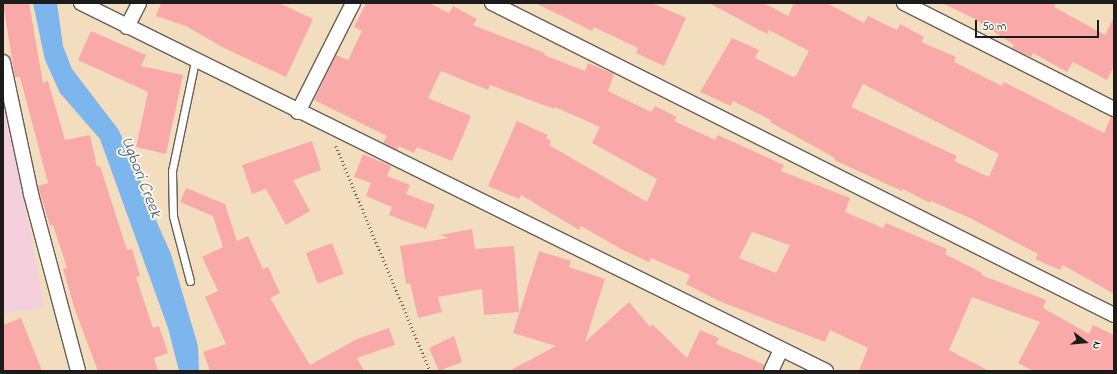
<!DOCTYPE html>
<style>
body{margin:0}
#map{position:relative;width:1117px;height:374px;overflow:hidden;background:#f2ddbe;font-family:"Indie Flower",sans-serif}
div>[style]{position:absolute}
.built>*{inset:0;background:#f4cfdc}
.water>*{inset:0;background:#7db6ed}
.building>*{inset:0;background:#f9aaa8;transform-origin:0 0}
.path>*{height:2.5px;margin-top:-1.25px;transform-origin:0;background:repeating-linear-gradient(90deg,#676055 0 1px,transparent 0 4px)}
.roads{filter:drop-shadow(1px 0 #676055) drop-shadow(-1px 0 #676055) drop-shadow(0 1px #676055) drop-shadow(0 -1px #676055)}
.lane>*{height:7px;margin:-3.5px;padding:0 3.5px;transform-origin:3.5px;border-radius:3.5px;background:#fff}
.street>*{height:14px;margin:-7px;padding:0 7px;transform-origin:7px;border-radius:7px;background:#fff}
span{translate:-50% -50%;white-space:nowrap;text-align:center;line-height:1.15;-webkit-text-stroke:4px #fbf7ec;paint-order:stroke}
.water-label{font-size:17px;color:#435a70;font-style:italic}
.frame{position:absolute;inset:0;border:4px solid #1c1c1c;pointer-events:none}
.north{position:absolute;left:1065px;top:322px;width:40px;height:40px;-webkit-text-stroke:3px #fbf7ec;paint-order:stroke;rotate:106deg;font-size:11px;font-weight:700;line-height:16px;text-align:center;color:#1c1c1c}
.north::after{content:'';display:block;margin:auto;width:14px;height:18px;background:#1c1c1c;clip-path:polygon(50% 0,100% 100%,50% 72%,0 100%)}
.scale{position:absolute;left:975px;top:20px;width:124px;height:18px;box-sizing:border-box;border:2px solid #1c1c1c;border-top:0;padding-left:5px;font-size:12px;line-height:14px;white-space:nowrap;color:#1c1c1c;-webkit-text-stroke:3px #fbf7ec;paint-order:stroke}
</style>
<div id="map">
<div class="built">
<div style="clip-path:polygon(3px 84px,44px 307px,3px 314px)"></div>
</div>
<div class="water">
<div style="clip-path:polygon(33px 3px,57px 3px,63px 46px,72px 69px,118px 129px,132px 158px,155px 218px,171px 254px,198px 346px,199px 371px,179px 371px,168px 328px,100px 139px,60px 93px,45px 60px)"></div>
</div>
<div class="building">
<div style="clip-path:polygon(3px 3px,29px 3px,43px 83px,48px 81px,65px 140px,90px 135px,97px 167px,100px 166px,127px 250px,132px 249px,140px 276px,136px 277px,153px 328px,159px 326px,168px 353px,154px 358px,158px 371px,98px 371px,75px 310px,63px 269px,67px 268px,53px 225px,50px 226px,39px 190px,38px 186px,48px 183px,20px 77px,15px 77px)"></div>
<div style="clip-path:polygon(161px 3px,279px 3px,313px 19px,286px 77px,222px 47px,186px 26px,156px 16px)"></div>
<div style="clip-path:polygon(evenodd,366px 3px,429px 3px,449px 13px,453px 6px,477px 19px,473px 25px,545px 53px,544px 55px,585px 71px,588px 63px,614px 74px,608px 91px,651px 112px,655px 106px,677px 117px,674px 121px,715px 140px,718px 135px,784px 165px,781px 171px,850px 198px,845px 212px,883px 228px,886px 223px,947px 249px,945px 254px,982px 273px,981px 275px,1046px 300px,1043px 308px,1089px 334px,1093px 325px,1114px 335px,1114px 371px,1033px 371px,1018px 363px,1040px 322px,972px 297px,949px 350px,989px 371px,859px 371px,868px 348px,830px 330px,825px 342px,719px 301px,686px 284px,690px 275px,651px 258px,649px 262px,621px 249px,581px 226px,579px 230px,521px 195px,519px 199px,488px 186px,517px 121px,548px 135px,546px 138px,551px 141px,549px 145px,647px 202px,657px 179px,592px 143px,600px 127px,555px 107px,554px 109px,490px 85px,488px 90px,441px 71px,428px 98px,471px 116px,452px 161px,417px 147px,414px 153px,399px 146px,397px 150px,383px 143px,387px 136px,314px 100px,336px 55px,348px 60px,362px 31px,354px 27px,366px 3px,752px 232px,790px 245px,776px 273px,739px 258px,752px 232px)"></div>
<div style="clip-path:polygon(535px 3px,652px 3px,686px 18px,664px 66px,636px 53px,638px 48px,594px 27px,592px 31px)"></div>
<div style="clip-path:polygon(evenodd,709px 3px,764px 3px,788px 16px,794px 3px,827px 3px,864px 23px,868px 16px,897px 30px,900px 24px,924px 37px,921px 42px,956px 57px,954px 62px,1002px 86px,1004px 82px,1104px 133px,1111px 117px,1114px 117px,1114px 294px,1063px 265px,1060px 270px,1035px 259px,1038px 254px,970px 218px,931px 201px,930px 203px,903px 189px,902px 191px,834px 160px,835px 158px,770px 122px,771px 120px,733px 101px,731px 106px,700px 92px,732px 38px,759px 50px,755px 58px,793px 77px,796px 76px,809px 51px,769px 30px,767px 34px,709px 3px,863px 84px,999px 154px,989px 177px,954px 161px,957px 156px,851px 107px,863px 84px)"></div>
<div style="clip-path:polygon(942px 3px,1056px 3px,1054px 7px,1105px 35px,1114px 17px,1114px 66px,1107px 80px,1073px 62px,1067px 72px,1033px 53px,1031px 57px,1012px 48px,1014px 45px,975px 19px)"></div>
<div style="clip-path:polygon(91px 31px,146px 55px,141px 66px,183px 75px,166px 154px,136px 147px,148px 92px,78px 60px)"></div>
<div style="clip-path:polygon(312px 141px,321px 170px,293px 180px,310px 211px,286px 225px,266px 189px,252px 194px,242px 165px)"></div>
<div style="clip-path:polygon(363px 154px,391px 166px,387px 176px,410px 185px,406px 194px,435px 205px,426px 229px,389px 215px,392px 207px,366px 196px,371px 183px,354px 177px)"></div>
<div style="clip-path:polygon(186px 188px,225px 204px,237px 241px,248px 236px,263px 269px,268px 267px,280px 293px,270px 298px,310px 365px,357px 339px,389px 328px,395px 345px,357px 358px,364px 371px,210px 371px,203px 352px,226px 344px,205px 297px,218px 291px,202px 257px,223px 247px,213px 216px,180px 202px)"></div>
<div style="clip-path:polygon(472px 229px,475px 249px,514px 246px,519px 312px,484px 315px,482px 289px,438px 297px,442px 312px,418px 318px,410px 283px,406px 284px,400px 246px,449px 238px,440px 235px)"></div>
<div style="left:332px;top:243px;width:33px;height:28px;rotate:69deg"></div>
<div style="clip-path:polygon(539px 251px,571px 261px,569px 267px,605px 279px,585px 342px,629px 302px,650px 327px,652px 324px,687px 358px,700px 330px,719px 338px,716px 344px,765px 365px,763px 371px,509px 371px,556px 346px,513px 333px)"></div>
<div style="clip-path:polygon(21px 318px,42px 371px,3px 371px,3px 325px)"></div>
<div style="clip-path:polygon(454px 336px,462px 362px,439px 371px,429px 348px)"></div>
</div>
<div class="path">
<div style="left:336px;top:146px;width:244px;rotate:67.3deg"></div>
</div>
<div class="roads">
<div class="lane">
<div style="left:190px;top:281px;width:67px;rotate:-104.7deg"></div>
<div style="left:173px;top:216px;width:45px;rotate:-91.3deg"></div>
<div style="left:172px;top:171px;width:112px;rotate:-78.2deg"></div>
</div>
<div class="street">
<div style="left:81px;top:3px;width:831px;rotate:26.29deg"></div>
<div style="left:492px;top:3px;width:696px;rotate:26.64deg"></div>
<div style="left:904px;top:3px;width:235px;rotate:26.8deg"></div>
<div style="left:127px;top:27px;width:27px;rotate:-63deg"></div>
<div style="left:3px;top:62px;width:135px;rotate:78deg"></div>
<div style="left:31px;top:194px;width:183px;rotate:75.1deg"></div>
<div style="left:298px;top:112px;width:122px;rotate:-63.2deg"></div>
<div style="left:771px;top:371px;width:23px;rotate:-65deg"></div>
</div>
</div>
<div class="water-label">
<span style="left:141px;top:177px;rotate:69deg">Ugbori Creek</span>
</div>
<div class="frame"></div>
<div class="north">N</div>
<div class="scale">50 m</div>
</div>
